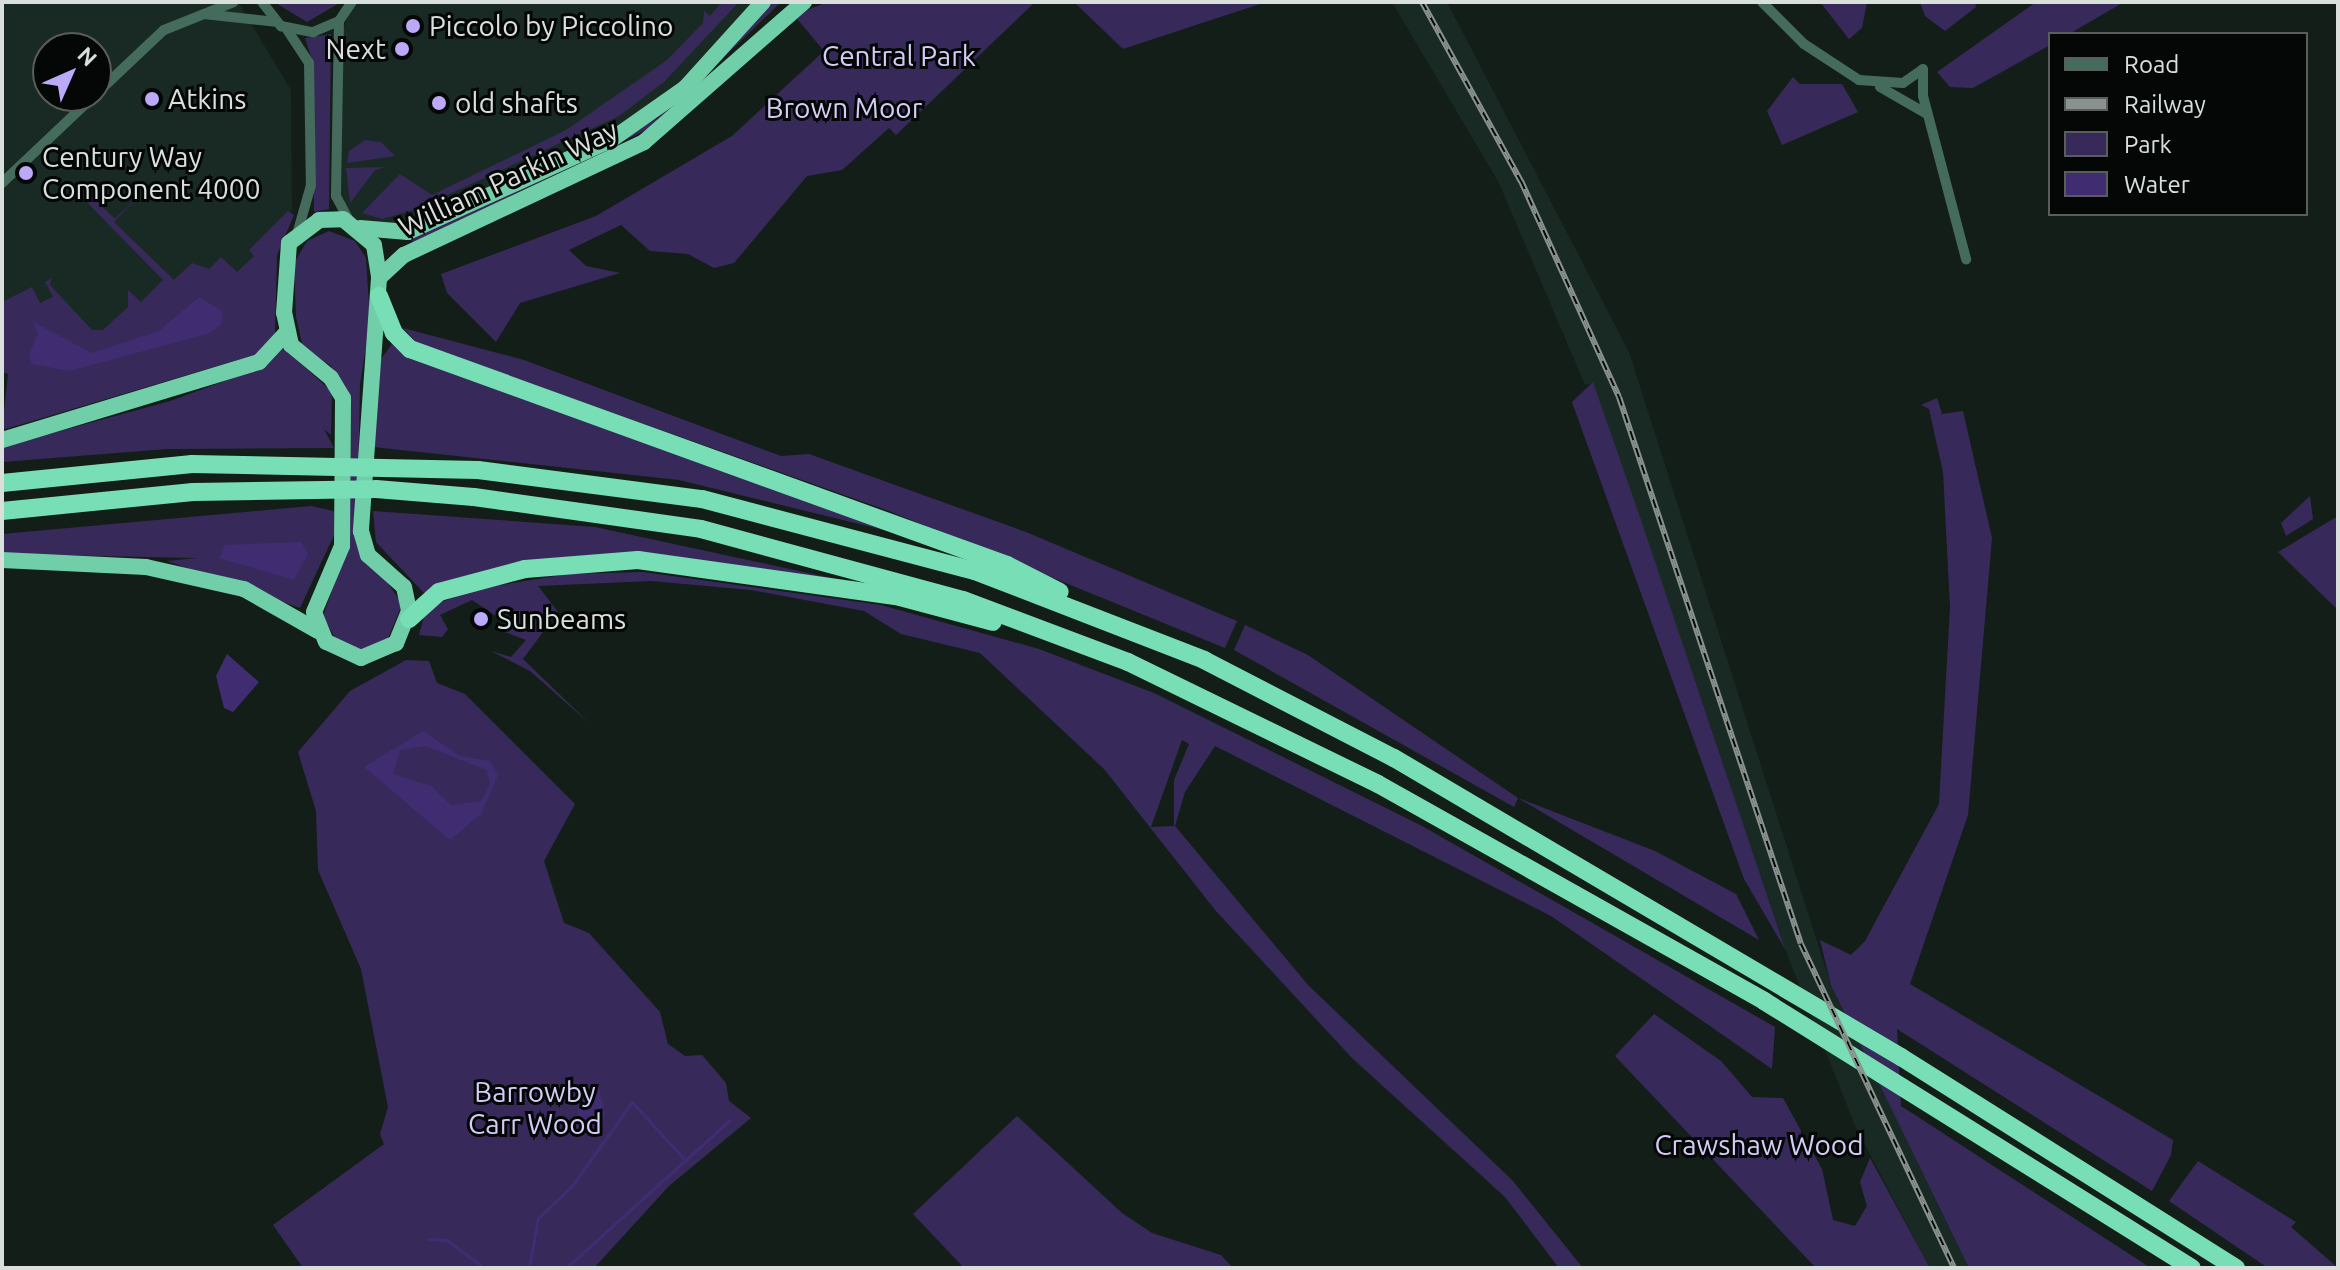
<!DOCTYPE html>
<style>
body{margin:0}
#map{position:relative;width:2340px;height:1270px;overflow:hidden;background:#131e19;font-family:Ubuntu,sans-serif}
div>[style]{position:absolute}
.built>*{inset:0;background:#182a23}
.green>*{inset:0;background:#372a5b}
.water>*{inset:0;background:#402c71}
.stream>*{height:3px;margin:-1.5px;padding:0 1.5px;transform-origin:1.5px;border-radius:1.5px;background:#402c71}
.minor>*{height:10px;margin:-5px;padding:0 5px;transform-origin:5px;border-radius:5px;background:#446b5b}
.trunk>*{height:16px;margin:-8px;padding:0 8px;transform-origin:8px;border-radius:8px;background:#70cea8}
.motorway>*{height:18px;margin:-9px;padding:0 9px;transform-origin:9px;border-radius:9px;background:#77deb5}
.rail>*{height:6px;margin-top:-3px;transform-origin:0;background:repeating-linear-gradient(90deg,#040705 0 9px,#89928e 0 18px);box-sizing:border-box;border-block:2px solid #89928e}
.dots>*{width:22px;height:22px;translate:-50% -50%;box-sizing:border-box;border:4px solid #040705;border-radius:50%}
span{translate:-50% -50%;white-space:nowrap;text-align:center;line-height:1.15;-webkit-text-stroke:6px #040705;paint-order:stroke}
.poi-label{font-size:28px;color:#d9e0dc}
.left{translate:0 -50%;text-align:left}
.right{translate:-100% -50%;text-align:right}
.park-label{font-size:28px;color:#d3ccf6}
.street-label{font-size:28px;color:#d9e0dc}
.frame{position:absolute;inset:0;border:4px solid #d9e0dc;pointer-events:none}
.legend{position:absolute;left:2048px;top:32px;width:260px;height:184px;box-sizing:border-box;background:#040705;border:2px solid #595e5b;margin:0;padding:10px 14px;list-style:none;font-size:24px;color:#d9e0dc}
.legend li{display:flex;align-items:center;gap:16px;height:40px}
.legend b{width:40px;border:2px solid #595e5b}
.north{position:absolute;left:32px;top:32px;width:80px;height:80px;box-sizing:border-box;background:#040705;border:2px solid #595e5b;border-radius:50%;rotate:45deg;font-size:22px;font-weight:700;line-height:32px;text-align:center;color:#d9e0dc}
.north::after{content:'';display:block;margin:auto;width:28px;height:36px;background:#baaaf7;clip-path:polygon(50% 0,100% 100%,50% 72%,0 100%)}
</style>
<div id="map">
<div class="built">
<div style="clip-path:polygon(evenodd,2px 2px,238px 2px,291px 90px,292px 209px,264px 273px,94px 336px,48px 302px,32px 302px,2px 343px,2px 2px,48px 48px,96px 48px,96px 96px,48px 96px,48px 48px)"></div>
<div style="clip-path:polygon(352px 2px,763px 2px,653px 115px,408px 232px,358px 227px,336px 196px,333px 61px)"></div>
<div style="clip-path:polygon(1392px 2px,1447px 2px,1629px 352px,1831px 985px,1969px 1268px,1930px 1268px,1856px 1128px,1785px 949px,1593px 383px,1585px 385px,1499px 183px)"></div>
</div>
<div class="green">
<div style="clip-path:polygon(274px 2px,341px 2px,307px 22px)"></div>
<div style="clip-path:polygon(722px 2px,739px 2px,664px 82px,619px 116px,417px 209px,382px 219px,362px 213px,400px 174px,432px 195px,566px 130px,667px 60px,703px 23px,704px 11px,710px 16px)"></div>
<div style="clip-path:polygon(768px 2px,781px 2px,652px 127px,413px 243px,411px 237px,658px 118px)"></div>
<div style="clip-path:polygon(828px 2px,1035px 2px,896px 135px,889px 128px,842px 170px,807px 176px,734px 263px,714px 268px,688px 254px,650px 251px,621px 225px,569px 250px,586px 266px,620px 273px,520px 303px,496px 342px,447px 293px,441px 274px,596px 216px,732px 136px,824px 51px,794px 15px)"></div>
<div style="clip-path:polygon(1074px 2px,1266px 2px,1123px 49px)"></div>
<div style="clip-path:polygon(1820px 2px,1867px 2px,1862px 28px,1849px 39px)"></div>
<div style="clip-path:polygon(1920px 2px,1975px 2px,1976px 7px,1945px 31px,1925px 16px)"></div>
<div style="clip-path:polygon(2036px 2px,2124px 2px,2069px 34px,2050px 34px,2050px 45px,1973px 88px,1950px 87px,1937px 72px)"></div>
<div style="clip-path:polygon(331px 34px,329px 209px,314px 212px,312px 60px,305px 38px)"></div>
<div style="clip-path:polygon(1793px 77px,1800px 84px,1842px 84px,1858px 112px,1782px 145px,1767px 111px)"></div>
<div style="clip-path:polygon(365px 140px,381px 142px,395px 156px,347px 163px,349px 151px)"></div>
<div style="clip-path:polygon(385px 167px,375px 170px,350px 203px,346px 168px)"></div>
<div style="clip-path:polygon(150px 185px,114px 222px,174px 280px,192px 263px,209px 269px,221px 257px,237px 272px,254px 256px,249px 250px,288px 211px,294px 215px,277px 255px,275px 334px,258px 354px,2px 430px,8px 374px,2px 372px,2px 302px,32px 287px,40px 303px,53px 297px,45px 282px,52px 278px,50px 285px,92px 330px,103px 330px,128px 307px,128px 290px,141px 302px,163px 280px,77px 192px,82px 187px,115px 219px)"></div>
<div style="clip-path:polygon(329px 231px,355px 241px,366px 258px,370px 321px,360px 384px,357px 537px,402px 604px,387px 641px,361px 650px,336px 640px,323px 616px,349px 543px,351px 406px,331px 366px,303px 348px,296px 317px,294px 263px,307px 241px)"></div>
<div style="clip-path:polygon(403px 328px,524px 360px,781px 456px,809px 454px,1026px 532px,1237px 621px,1225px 648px,889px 511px,417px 343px)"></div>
<div style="clip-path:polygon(392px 344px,405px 355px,929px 541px,679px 480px,373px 447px,379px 362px)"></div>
<div style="clip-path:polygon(284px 348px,332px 392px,331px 435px,324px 429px,334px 448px,167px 449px,2px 462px,2px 447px,170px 401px,255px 370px)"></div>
<div style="clip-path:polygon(1593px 382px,1641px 520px,1785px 949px,1744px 879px,1572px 402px)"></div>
<div style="clip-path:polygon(1937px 398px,1942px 414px,1963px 411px,1992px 538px,1968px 815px,1910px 984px,2173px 1140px,2171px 1155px,2152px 1191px,1897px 1029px,1901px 1106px,2151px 1268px,1969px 1268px,1831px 985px,1820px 940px,1851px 955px,1865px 941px,1939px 804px,1950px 607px,1943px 472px,1929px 409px,1921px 405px)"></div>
<div style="clip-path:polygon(2310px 496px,2313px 519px,2286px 536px,2281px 523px)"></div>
<div style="clip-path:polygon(311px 506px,334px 511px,335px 533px,300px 608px,167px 561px,197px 558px,2px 554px,2px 534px)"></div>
<div style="clip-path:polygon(373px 511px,595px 527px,882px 589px,700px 561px,508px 565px,424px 593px,376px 542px)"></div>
<div style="clip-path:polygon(2338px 516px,2338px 610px,2278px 552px)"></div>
<div style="clip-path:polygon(evenodd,644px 572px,881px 605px,1039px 649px,1154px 693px,1422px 826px,1775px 1027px,1772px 1069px,1551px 916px,1215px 746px,1185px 792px,1175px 826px,1308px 985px,1512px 1180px,1583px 1268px,1559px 1268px,1505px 1197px,1352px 1058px,1216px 911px,1104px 769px,980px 653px,901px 634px,864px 611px,751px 590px,651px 581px,538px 586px,558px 612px,523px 659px,589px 723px,530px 671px,491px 651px,511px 657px,526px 640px,499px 630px,505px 622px,472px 600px,440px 615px,448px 629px,442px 637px,419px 635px,424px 616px,441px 602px,482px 588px,568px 574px,644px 572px,1182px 740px,1189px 744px,1174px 780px,1174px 826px,1151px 827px,1182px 740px)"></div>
<div style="clip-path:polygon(1245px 625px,1308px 655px,1518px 798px,1655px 851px,1736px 894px,1759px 940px,1518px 798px,1514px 807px,1234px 650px)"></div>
<div style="clip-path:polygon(406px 660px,429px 661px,437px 683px,465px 694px,575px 804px,544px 861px,564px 923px,589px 933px,660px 1012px,668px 1044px,685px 1056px,702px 1055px,726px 1083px,729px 1101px,751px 1118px,669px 1186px,594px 1268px,303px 1268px,273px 1225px,384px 1144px,380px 1134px,388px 1107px,361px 969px,318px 870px,316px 811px,298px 752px,350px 691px)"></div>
<div style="clip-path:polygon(1654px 1014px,1721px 1061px,1752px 1097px,1783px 1098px,1822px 1169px,1833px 1220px,1855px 1226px,1867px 1206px,1860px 1182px,1870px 1158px,1930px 1268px,1816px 1268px,1615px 1056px)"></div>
<div style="clip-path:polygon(1017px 1116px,1122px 1213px,1152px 1233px,1221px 1255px,1233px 1268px,964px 1268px,913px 1214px)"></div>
<div style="clip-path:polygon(2198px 1161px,2296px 1222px,2291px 1227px,2338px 1268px,2268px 1268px,2169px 1201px)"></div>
</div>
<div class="water">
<div style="clip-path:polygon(199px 297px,223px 312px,221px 325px,207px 334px,69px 371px,32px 364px,29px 355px,38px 334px,33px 322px,92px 353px,159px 331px)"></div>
<div style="clip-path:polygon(301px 542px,308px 553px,294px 580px,219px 558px,225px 545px)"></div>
<div style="clip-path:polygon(227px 654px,259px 682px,233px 712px,224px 708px,216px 676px)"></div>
<div style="clip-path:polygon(evenodd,423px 731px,460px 756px,490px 761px,498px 775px,481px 814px,450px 840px,364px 767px,423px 731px,425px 746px,487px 770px,490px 785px,481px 801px,451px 805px,431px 786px,393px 774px,400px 750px,425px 746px)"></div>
<div style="clip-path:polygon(598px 1083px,605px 1115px,585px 1134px,577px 1127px,578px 1106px)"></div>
</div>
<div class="stream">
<div style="left:429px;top:1239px;width:18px;rotate:3deg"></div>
<div style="left:447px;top:1240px;width:46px;rotate:37.1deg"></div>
<div style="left:529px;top:1268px;width:51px;rotate:-79.8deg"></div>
<div style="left:538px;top:1218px;width:45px;rotate:-43.2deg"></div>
<div style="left:571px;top:1187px;width:105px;rotate:-54.3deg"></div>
<div style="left:632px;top:1102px;width:80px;rotate:47.5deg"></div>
<div style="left:566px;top:1268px;width:221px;rotate:-42.1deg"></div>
</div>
<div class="minor">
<div style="left:262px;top:2px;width:31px;rotate:52deg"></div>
<div style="left:281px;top:26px;width:33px;rotate:11deg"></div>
<div style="left:313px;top:32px;width:28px;rotate:-23deg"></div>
<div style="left:339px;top:21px;width:23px;rotate:-56deg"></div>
<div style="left:1762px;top:2px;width:59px;rotate:45deg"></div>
<div style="left:1804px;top:44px;width:66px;rotate:33.2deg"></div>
<div style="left:1859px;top:80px;width:44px;rotate:3.9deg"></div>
<div style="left:1903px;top:83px;width:24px;rotate:-35deg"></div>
<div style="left:204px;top:14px;width:72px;rotate:6.3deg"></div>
<div style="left:339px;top:21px;width:175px;rotate:91deg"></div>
<div style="left:336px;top:196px;width:26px;rotate:62deg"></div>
<div style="left:286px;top:28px;width:42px;rotate:56.7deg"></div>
<div style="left:309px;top:63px;width:122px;rotate:89.1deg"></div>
<div style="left:311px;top:185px;width:51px;rotate:105.9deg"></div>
<div style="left:1923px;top:69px;width:27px;rotate:90deg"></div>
<div style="left:1923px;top:96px;width:169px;rotate:75.2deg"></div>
<div style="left:1880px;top:87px;width:54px;rotate:29.9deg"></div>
<div style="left:96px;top:94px;width:93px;rotate:-43.3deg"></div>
<div style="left:164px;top:30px;width:75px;rotate:-21.8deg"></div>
<div style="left:2px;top:183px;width:127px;rotate:-43.4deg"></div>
</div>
<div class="trunk">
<div style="left:343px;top:219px;width:40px;rotate:40deg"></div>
<div style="left:374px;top:245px;width:33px;rotate:81deg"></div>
<div style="left:379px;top:278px;width:254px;rotate:94.1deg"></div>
<div style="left:361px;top:531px;width:25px;rotate:74deg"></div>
<div style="left:368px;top:555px;width:48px;rotate:41.6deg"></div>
<div style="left:404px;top:587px;width:25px;rotate:78deg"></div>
<div style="left:409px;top:611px;width:35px;rotate:112deg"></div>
<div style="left:396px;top:643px;width:38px;rotate:157deg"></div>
<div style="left:361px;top:658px;width:38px;rotate:-155deg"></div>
<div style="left:326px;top:642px;width:32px;rotate:-112deg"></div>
<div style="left:314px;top:612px;width:72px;rotate:-67deg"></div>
<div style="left:342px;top:546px;width:148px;rotate:-89.6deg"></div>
<div style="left:343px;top:398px;width:23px;rotate:-121deg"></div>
<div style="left:331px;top:378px;width:52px;rotate:-140.5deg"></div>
<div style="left:291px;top:345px;width:33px;rotate:-102deg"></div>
<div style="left:284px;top:313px;width:70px;rotate:-85.9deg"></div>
<div style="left:289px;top:243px;width:38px;rotate:-37deg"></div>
<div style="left:319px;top:220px;width:24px;rotate:-2deg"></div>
<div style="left:360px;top:228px;width:48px;rotate:4.8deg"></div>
<div style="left:408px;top:232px;width:223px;rotate:-24.4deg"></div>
<div style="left:611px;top:140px;width:90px;rotate:-35.1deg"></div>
<div style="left:685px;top:88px;width:116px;rotate:-47.8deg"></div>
<div style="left:379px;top:278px;width:34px;rotate:-43deg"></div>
<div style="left:404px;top:255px;width:265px;rotate:-25.2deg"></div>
<div style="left:644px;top:142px;width:213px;rotate:-41.2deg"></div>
<div style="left:2px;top:440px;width:269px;rotate:-16.9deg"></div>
<div style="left:259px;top:362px;width:40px;rotate:-47deg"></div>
<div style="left:2px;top:560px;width:144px;rotate:2.8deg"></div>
<div style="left:146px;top:567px;width:100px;rotate:12.7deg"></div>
<div style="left:244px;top:589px;width:85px;rotate:29.6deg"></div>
</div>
<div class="motorway">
<div style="left:379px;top:296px;width:40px;rotate:68deg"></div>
<div style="left:394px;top:333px;width:23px;rotate:45deg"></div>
<div style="left:410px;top:349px;width:635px;rotate:19.89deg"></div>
<div style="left:1007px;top:565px;width:59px;rotate:27deg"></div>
<div style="left:2px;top:483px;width:191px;rotate:-5.7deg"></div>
<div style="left:192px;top:464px;width:286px;rotate:1.2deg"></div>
<div style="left:478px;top:470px;width:226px;rotate:7.4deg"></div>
<div style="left:702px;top:499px;width:282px;rotate:14.8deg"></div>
<div style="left:975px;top:571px;width:246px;rotate:21.2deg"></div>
<div style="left:1204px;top:660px;width:214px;rotate:27.3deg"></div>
<div style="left:1394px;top:758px;width:589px;rotate:30.53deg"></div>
<div style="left:1901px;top:1057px;width:396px;rotate:32.2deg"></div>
<div style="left:2px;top:511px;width:192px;rotate:-5.7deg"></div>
<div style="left:193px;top:492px;width:183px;rotate:-0.9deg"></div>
<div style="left:376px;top:489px;width:98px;rotate:4.7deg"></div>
<div style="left:474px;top:497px;width:229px;rotate:8deg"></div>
<div style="left:701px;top:529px;width:271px;rotate:15.2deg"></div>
<div style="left:963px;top:600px;width:176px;rotate:20.6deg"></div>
<div style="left:1128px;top:662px;width:278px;rotate:26deg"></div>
<div style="left:1378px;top:784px;width:443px;rotate:29.3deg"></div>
<div style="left:1764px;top:1001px;width:504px;rotate:31.96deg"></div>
<div style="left:409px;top:619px;width:40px;rotate:-42deg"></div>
<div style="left:439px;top:592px;width:89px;rotate:-15deg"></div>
<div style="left:525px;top:569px;width:113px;rotate:-4.6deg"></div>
<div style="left:638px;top:560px;width:265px;rotate:8deg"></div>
<div style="left:900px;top:597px;width:96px;rotate:15deg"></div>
</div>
<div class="rail">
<div style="left:1422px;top:2px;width:205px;rotate:61.1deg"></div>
<div style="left:1521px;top:181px;width:237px;rotate:65.6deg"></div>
<div style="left:1619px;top:397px;width:576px;rotate:71.6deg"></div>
<div style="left:1801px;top:944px;width:358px;rotate:64.7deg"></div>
</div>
<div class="dots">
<div style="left:413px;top:26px;background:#baaaf7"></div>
<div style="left:402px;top:49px;background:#baaaf7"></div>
<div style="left:152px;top:99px;background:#baaaf7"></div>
<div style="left:439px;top:103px;background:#baaaf7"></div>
<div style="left:26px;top:173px;background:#baaaf7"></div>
<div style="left:481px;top:619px;background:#baaaf7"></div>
</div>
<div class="poi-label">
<span class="left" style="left:429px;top:26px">Piccolo by Piccolino</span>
<span class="right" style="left:386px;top:49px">Next</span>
<span class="left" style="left:168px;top:99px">Atkins</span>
<span class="left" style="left:455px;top:103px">old shafts</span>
<span class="left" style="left:42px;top:173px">Century Way<br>Component 4000</span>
<span class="left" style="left:497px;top:619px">Sunbeams</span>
</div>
<div class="park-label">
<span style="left:899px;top:56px">Central Park</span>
<span style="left:844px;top:108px">Brown Moor</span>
<span style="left:535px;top:1108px">Barrowby<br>Carr Wood</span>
<span style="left:1759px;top:1145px">Crawshaw Wood</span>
</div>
<div class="street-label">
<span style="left:508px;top:178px;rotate:-25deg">William Parkin Way</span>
</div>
<div class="frame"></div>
<ul class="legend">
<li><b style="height:10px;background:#446b5b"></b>Road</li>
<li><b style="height:10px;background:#89928e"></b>Railway</li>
<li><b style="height:22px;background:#372a5b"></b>Park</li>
<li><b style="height:22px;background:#402c71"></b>Water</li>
</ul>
<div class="north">N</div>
</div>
